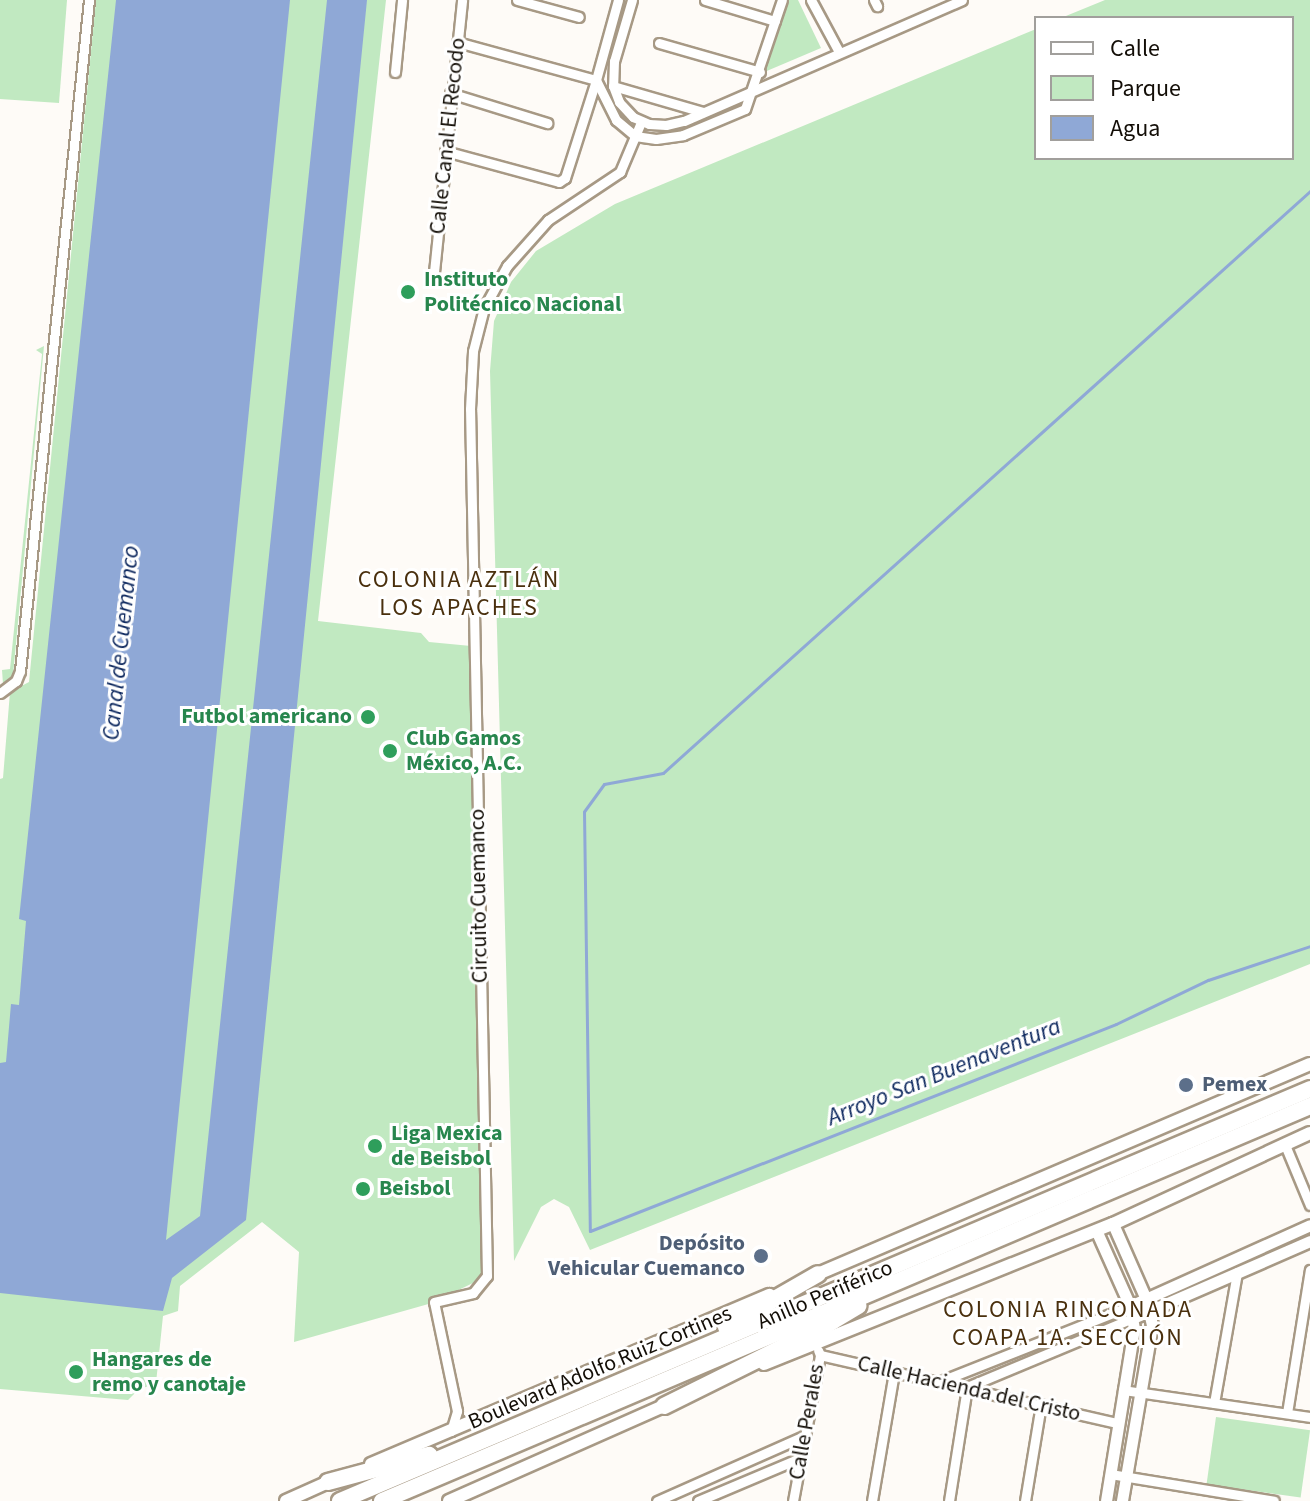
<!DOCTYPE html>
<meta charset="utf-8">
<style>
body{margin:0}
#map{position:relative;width:1310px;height:1501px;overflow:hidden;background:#fefbf7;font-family:"Source Sans 3",sans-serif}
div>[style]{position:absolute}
.green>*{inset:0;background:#c1e9c1;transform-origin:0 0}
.water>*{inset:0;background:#8fa8d6}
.stream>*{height:3px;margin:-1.5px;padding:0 1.5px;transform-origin:1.5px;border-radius:1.5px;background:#8fa8d6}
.roads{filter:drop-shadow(2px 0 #a79985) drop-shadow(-2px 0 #a79985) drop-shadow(0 2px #a79985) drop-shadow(0 -2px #a79985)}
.minor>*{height:9px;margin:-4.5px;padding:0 4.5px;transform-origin:4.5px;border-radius:4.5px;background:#fff}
.tertiary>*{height:11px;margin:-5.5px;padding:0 5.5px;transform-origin:5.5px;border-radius:5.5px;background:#fff}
.secondary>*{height:12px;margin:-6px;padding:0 6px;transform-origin:6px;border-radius:6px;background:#fff}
.motorway>*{height:16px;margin:-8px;padding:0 8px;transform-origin:8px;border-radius:8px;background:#fff}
.dots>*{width:22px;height:22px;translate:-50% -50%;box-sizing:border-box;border:4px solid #fff;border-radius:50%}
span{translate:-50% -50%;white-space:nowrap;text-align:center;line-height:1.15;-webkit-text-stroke:6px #fff;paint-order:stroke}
.street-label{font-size:22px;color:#130e07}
.leisure-label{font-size:22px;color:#27864d;font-weight:700}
.left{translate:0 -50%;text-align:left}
.right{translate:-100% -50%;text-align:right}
.service-label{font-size:22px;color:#4e5e75;font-weight:700}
.neighbourhood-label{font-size:24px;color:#4a300e;letter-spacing:2px}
.water-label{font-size:24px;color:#0b265d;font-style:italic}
.legend{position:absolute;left:1034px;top:16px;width:260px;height:144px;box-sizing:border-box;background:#fff;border:2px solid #a19f9c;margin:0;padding:10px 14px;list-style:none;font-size:24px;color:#130e07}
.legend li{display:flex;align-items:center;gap:16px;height:40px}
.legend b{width:40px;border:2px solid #a19f9c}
</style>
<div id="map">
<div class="green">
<div style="clip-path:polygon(0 0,67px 0,59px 103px,0 99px)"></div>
<div style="clip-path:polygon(96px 0,386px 0,318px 621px,421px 633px,429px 642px,471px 646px,482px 1032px,482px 1273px,475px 1282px,432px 1303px,294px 1342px,299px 1252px,262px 1222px,180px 1286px,178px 1311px,163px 1316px,156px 1383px,138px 1390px,128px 1400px,0 1389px,0 779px,3px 778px,10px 692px,29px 682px)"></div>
<div style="clip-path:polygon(778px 0,798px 0,821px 48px,755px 76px)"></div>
<div style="clip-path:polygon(1105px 0,1310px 0,1310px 964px,590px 1250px,569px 1207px,554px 1199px,541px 1207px,514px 1261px,490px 371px,494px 321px,511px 282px,536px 251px,615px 204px,1036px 29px,1036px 158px,1292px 158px,1292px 18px,1061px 18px)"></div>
<div style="clip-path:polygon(44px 346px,13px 675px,3px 684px,2px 670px,10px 669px,42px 354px,36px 350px)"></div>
<div style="left:1216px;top:1417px;width:95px;height:68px;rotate:8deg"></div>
</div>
<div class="water">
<div style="clip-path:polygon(116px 0,290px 0,166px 1240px,200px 1216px,327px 0,367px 0,246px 1220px,172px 1278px,163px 1311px,0 1293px,0 1063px,6px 1062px,11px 1004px,19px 1005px,26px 921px,19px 919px)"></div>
</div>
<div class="stream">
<div style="left:1310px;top:191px;width:870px;rotate:138.03deg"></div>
<div style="left:663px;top:773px;width:60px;rotate:169.4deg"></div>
<div style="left:604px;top:784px;width:34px;rotate:126deg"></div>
<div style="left:584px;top:812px;width:419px;rotate:89.2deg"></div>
<div style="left:590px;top:1231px;width:565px;rotate:-21.48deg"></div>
<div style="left:1116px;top:1024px;width:102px;rotate:-25.6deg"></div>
<div style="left:1208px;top:980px;width:108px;rotate:-18.4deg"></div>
</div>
<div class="roads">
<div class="minor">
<div style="left:517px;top:0;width:64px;rotate:15.3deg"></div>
<div style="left:618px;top:0;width:83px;rotate:105.4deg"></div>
<div style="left:596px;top:80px;width:45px;rotate:63.4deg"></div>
<div style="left:616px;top:120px;width:25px;rotate:40deg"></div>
<div style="left:635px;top:136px;width:21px;rotate:8deg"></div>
<div style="left:656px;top:139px;width:27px;rotate:-8deg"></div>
<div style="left:683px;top:135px;width:67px;rotate:-22.8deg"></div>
<div style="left:745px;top:109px;width:115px;rotate:-71.3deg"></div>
<div style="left:632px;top:0;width:64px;rotate:106.4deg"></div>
<div style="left:614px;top:61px;width:25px;rotate:92deg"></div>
<div style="left:613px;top:86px;width:17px;rotate:69deg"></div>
<div style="left:619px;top:102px;width:21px;rotate:47deg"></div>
<div style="left:633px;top:117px;width:17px;rotate:24deg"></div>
<div style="left:649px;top:124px;width:17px;rotate:3deg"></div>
<div style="left:666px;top:125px;width:18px;rotate:-13deg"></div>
<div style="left:684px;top:121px;width:303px;rotate:-23.5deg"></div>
<div style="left:705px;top:0;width:73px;rotate:16.7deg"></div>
<div style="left:811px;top:0;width:59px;rotate:61.7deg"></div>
<div style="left:874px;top:0;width:7px;rotate:63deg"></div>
<div style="left:659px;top:43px;width:105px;rotate:16deg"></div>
<div style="left:395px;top:72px;width:72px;rotate:-84.4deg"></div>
<div style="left:613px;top:86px;width:94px;rotate:16.1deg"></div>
<div style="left:450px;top:93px;width:102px;rotate:17.2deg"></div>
<div style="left:445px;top:151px;width:118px;rotate:15.2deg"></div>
<div style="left:559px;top:182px;width:7px;rotate:-34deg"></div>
<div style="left:565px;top:178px;width:103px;rotate:-72.4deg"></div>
<div style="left:596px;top:80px;width:144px;rotate:-164.7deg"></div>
<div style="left:434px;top:272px;width:273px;rotate:-84.1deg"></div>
<div style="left:0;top:693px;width:20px;rotate:-37deg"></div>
<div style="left:16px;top:681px;width:11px;rotate:-68deg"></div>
<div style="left:20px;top:671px;width:675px;rotate:-84.13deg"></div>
<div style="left:1285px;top:1145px;width:65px;rotate:67.4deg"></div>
<div style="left:820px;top:1355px;width:305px;rotate:12.9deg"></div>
<div style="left:941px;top:1381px;width:203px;rotate:-21.6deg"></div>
<div style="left:1123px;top:1390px;width:189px;rotate:8.2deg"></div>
<div style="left:1214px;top:1403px;width:133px;rotate:-80deg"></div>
<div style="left:1287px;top:1413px;width:145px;rotate:-80.9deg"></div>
<div style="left:451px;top:1431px;width:21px;rotate:-73deg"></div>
<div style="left:457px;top:1411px;width:111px;rotate:-101.9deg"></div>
<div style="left:434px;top:1302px;width:40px;rotate:-13deg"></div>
<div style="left:473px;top:1293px;width:22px;rotate:-51deg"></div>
<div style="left:487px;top:1276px;width:867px;rotate:-91.12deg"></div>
<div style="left:470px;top:409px;width:58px;rotate:-87deg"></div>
<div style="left:473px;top:351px;width:44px;rotate:-75.7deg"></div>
<div style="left:484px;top:308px;width:48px;rotate:-61.3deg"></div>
<div style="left:507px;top:266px;width:62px;rotate:-48.3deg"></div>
<div style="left:548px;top:220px;width:87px;rotate:-33.7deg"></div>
<div style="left:620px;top:172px;width:54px;rotate:-67.2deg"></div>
<div style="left:1110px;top:1474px;width:166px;rotate:9.3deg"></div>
<div style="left:657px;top:1501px;width:161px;rotate:-23.9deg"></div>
<div style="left:698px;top:1501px;width:111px;rotate:-22.9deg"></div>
<div style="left:793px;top:1501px;width:148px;rotate:-79.5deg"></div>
<div style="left:820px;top:1355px;width:5px;rotate:-112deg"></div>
<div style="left:872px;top:1501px;width:131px;rotate:-80.3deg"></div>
<div style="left:949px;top:1501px;width:115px;rotate:-81deg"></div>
<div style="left:967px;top:1387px;width:180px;rotate:-22.6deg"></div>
<div style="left:1025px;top:1501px;width:98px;rotate:-80.6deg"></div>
</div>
<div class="tertiary">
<div style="left:1113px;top:1224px;width:82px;rotate:66.3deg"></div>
<div style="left:1146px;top:1299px;width:27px;rotate:77deg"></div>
<div style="left:1152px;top:1325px;width:179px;rotate:99.7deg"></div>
<div style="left:1096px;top:1230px;width:83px;rotate:65.9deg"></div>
<div style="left:1130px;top:1306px;width:22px;rotate:80deg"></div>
<div style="left:1134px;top:1328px;width:175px;rotate:99.2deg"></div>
<div style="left:1130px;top:1306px;width:197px;rotate:-24.2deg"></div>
<div style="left:1133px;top:1318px;width:193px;rotate:-23.5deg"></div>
</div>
<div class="secondary">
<div style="left:813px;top:1276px;width:540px;rotate:-23.1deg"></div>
<div style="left:764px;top:1364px;width:376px;rotate:-21.9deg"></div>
<div style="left:1113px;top:1224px;width:217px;rotate:-24.8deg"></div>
<div style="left:371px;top:1464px;width:433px;rotate:-23deg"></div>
<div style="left:286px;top:1501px;width:54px;rotate:-24.2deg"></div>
<div style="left:449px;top:1501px;width:242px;rotate:-23.9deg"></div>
</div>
<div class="motorway">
<div style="left:726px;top:1327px;width:106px;rotate:-29.9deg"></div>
<div style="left:664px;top:1406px;width:180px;rotate:-26.4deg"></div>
<div style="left:825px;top:1326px;width:39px;rotate:-31deg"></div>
<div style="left:328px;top:1482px;width:105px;rotate:-15deg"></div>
<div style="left:340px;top:1501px;width:1054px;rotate:-23.01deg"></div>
<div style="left:382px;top:1501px;width:1009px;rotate:-23.06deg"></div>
</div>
</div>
<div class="dots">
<div style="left:408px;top:292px;background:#2e9e5b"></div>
<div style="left:368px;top:717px;background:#2e9e5b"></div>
<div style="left:390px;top:751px;background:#2e9e5b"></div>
<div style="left:1186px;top:1085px;background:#5c6f8a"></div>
<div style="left:375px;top:1146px;background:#2e9e5b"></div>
<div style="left:363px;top:1189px;background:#2e9e5b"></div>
<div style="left:761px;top:1256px;background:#5c6f8a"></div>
<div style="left:76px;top:1372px;background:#2e9e5b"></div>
</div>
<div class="street-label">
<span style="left:448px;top:136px;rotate:-84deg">Calle Canal El Recodo</span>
<span style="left:479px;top:896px;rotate:-91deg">Circuito Cuemanco</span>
<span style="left:825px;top:1295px;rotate:-23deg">Anillo Periférico</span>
<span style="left:600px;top:1368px;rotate:-23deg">Boulevard Adolfo Ruiz Cortines</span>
<span style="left:969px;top:1389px;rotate:13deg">Calle Hacienda del Cristo</span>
<span style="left:807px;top:1422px;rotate:-80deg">Calle Perales</span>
</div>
<div class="leisure-label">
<span class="left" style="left:424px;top:292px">Instituto<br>Politécnico Nacional</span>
<span class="right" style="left:352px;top:717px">Futbol americano</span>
<span class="left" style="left:406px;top:751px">Club Gamos<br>México, A.C.</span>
<span class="left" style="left:391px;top:1146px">Liga Mexica<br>de Beisbol</span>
<span class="left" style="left:379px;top:1189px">Beisbol</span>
<span class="left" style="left:92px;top:1372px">Hangares de<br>remo y canotaje</span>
</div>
<div class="service-label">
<span class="left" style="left:1202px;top:1085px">Pemex</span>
<span class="right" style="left:745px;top:1256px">Depósito<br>Vehicular Cuemanco</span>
</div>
<div class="neighbourhood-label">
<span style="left:459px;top:594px">COLONIA AZTLÁN<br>LOS APACHES</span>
<span style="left:1068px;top:1324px">COLONIA RINCONADA<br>COAPA 1A. SECCIÓN</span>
</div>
<div class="water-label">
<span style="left:121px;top:643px;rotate:-84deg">Canal de Cuemanco</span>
<span style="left:944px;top:1072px;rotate:-22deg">Arroyo San Buenaventura</span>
</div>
<ul class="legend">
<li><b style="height:10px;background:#fff"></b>Calle</li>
<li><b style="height:22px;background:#c1e9c1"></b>Parque</li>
<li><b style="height:22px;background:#8fa8d6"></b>Agua</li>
</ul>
</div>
